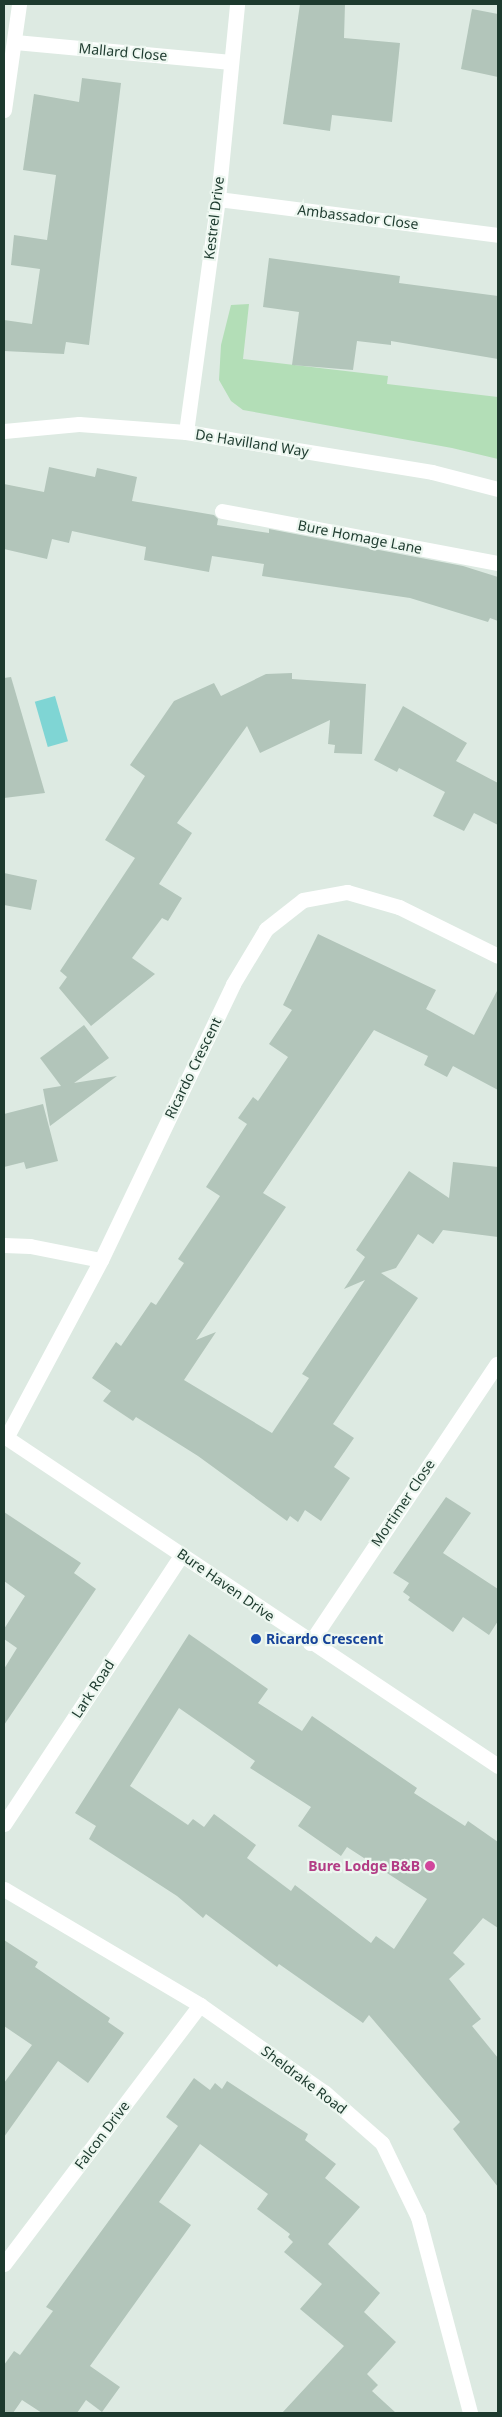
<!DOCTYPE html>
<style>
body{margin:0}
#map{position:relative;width:502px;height:2417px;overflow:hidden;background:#ddeae2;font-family:"Noto Sans",sans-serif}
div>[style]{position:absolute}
.green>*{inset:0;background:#b3deb7}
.water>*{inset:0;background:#7fd5d4;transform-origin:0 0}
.building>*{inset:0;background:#b2c5ba}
.minor>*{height:15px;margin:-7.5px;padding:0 7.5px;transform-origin:7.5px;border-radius:7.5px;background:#fff}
.dots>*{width:14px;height:14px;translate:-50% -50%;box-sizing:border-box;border:2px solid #edf7f0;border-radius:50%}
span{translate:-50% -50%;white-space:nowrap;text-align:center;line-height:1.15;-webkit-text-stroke:4.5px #edf7f0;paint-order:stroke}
.street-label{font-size:14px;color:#1d3a2e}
.transit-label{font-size:14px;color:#164399;font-weight:700}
.left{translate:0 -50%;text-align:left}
.hotel-label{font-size:14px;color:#b23c85;font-weight:700}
.right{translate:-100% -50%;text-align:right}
.frame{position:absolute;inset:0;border:5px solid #1d3a2e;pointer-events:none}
</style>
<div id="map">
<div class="green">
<div style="clip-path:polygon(249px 304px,243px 359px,388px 376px,387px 384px,498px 397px,498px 459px,452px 448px,243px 410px,231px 401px,219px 380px,221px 345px,231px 305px)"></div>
</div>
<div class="water">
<div style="left:55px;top:696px;width:47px;height:21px;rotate:74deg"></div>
</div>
<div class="building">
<div style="clip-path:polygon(300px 4px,345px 4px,344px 38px,400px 43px,392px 122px,332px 115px,330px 131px,283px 124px)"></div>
<div style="clip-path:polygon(472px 9px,498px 14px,498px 77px,461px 69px)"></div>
<div style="clip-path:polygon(82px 78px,121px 83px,89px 345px,66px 342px,64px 354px,4px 351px,4px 320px,32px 324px,40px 269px,11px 265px,14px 235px,47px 240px,56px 175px,23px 170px,34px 94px,79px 102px)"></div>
<div style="clip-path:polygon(269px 258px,400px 276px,399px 283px,498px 296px,498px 359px,391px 341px,391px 345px,357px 341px,353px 370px,292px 365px,299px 312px,263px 307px)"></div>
<div style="clip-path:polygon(49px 467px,95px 477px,97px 468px,137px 477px,132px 501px,214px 515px,218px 519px,217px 525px,269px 533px,269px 529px,463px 566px,498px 577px,498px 621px,490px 618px,488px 622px,410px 598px,262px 576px,264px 564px,212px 556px,209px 572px,144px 560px,146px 547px,72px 531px,69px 543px,52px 539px,47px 559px,4px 549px,4px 484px,44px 492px)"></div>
<div style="clip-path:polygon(292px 673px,292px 679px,366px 684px,362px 754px,334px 753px,335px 745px,328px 744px,330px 720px,260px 753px,247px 726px,177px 823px,192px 833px,159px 884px,182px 898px,168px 921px,162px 918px,132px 958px,155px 974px,91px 1026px,59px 988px,67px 977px,60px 971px,135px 858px,105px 840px,145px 776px,130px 765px,174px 701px,214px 683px,221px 696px,266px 674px)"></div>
<div style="clip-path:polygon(11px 677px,45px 793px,4px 798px,4px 678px)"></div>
<div style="clip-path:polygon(403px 706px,467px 743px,456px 761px,498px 783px,498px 825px,474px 813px,464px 831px,433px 816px,445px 792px,399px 768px,397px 772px,374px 760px)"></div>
<div style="clip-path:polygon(4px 873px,37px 880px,31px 910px,4px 905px)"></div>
<div style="clip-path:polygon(318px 934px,436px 990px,426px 1009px,474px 1035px,498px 989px,498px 1090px,453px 1066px,447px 1077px,424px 1065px,428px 1056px,374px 1030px,263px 1193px,286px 1207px,196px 1340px,216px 1332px,184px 1380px,272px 1433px,309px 1378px,302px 1374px,365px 1280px,344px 1289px,365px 1257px,356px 1250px,409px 1171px,449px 1198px,453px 1162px,498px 1167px,498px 1237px,443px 1230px,433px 1244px,418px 1234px,396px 1268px,381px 1273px,418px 1298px,333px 1424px,354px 1438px,334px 1467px,350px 1478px,321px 1521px,305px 1510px,298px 1522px,290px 1516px,287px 1521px,198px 1456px,136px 1417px,133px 1421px,103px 1401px,111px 1391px,92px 1378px,116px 1342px,121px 1346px,151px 1302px,156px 1305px,184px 1263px,178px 1259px,220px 1196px,206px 1187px,247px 1124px,238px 1118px,253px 1097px,258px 1101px,288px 1057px,269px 1044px,292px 1010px,283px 1005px)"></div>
<div style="clip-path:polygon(84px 1025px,109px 1058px,74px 1083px,117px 1076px,50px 1126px,43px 1089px,61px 1086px,40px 1058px)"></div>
<div style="clip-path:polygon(43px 1104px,58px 1161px,26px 1169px,24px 1162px,4px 1167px,4px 1114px)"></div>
<div style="clip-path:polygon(446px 1497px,471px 1513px,443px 1553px,498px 1589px,498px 1621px,489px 1635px,463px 1617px,453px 1632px,408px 1600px,410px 1597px,403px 1592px,409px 1583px,393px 1573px)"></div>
<div style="clip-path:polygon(4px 1512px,81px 1563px,74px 1573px,96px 1589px,4px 1725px,4px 1669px,17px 1648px,4px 1639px,4px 1629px,25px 1596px,4px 1581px)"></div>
<div style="clip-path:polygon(evenodd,189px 1634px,268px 1689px,258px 1703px,302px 1731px,312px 1716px,417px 1788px,414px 1793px,465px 1826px,468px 1821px,498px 1842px,498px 1928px,483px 1918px,453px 1953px,465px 1964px,449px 1979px,481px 2019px,472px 2026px,498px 2058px,498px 2187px,453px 2129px,460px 2122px,369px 2015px,363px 2023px,279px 1964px,277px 1967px,206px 1914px,203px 1918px,177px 1896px,89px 1839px,96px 1826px,75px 1813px,189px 1634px,179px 1708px,255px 1761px,250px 1768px,311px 1807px,298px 1826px,341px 1856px,347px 1847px,427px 1899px,394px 1949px,376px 1936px,371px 1943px,295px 1885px,291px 1891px,247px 1858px,256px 1845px,214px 1814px,204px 1827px,193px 1819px,188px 1825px,130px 1786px,179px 1708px)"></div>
<div style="clip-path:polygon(4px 1940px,38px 1962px,35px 1967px,110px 2018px,108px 2022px,124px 2033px,88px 2083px,58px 2061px,4px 2137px,4px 2083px,32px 2045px,4px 2026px)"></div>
<div style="clip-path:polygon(194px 2078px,210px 2090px,215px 2083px,222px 2089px,227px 2081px,308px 2134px,305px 2140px,336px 2164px,325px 2178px,360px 2207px,328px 2244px,380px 2293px,364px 2312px,396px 2342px,367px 2374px,378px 2385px,372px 2391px,396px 2413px,282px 2413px,344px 2346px,300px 2309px,322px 2284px,284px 2252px,293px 2242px,288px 2237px,290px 2234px,257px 2209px,268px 2194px,200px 2144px,159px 2202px,191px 2225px,90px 2366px,120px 2387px,102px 2412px,86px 2400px,77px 2413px,42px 2413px,22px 2400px,13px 2413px,4px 2413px,4px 2365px,14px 2351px,20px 2355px,53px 2311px,46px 2307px,178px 2126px,166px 2117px)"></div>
</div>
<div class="minor">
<div style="left:15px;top:42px;width:217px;rotate:5.3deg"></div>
<div style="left:4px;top:110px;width:107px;rotate:-81.9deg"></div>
<div style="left:218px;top:199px;width:282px;rotate:7.3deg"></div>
<div style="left:4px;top:431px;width:75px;rotate:-5.3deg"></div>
<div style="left:79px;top:424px;width:107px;rotate:4.3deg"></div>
<div style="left:186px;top:432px;width:249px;rotate:9.2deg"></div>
<div style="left:432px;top:472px;width:68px;rotate:14.4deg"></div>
<div style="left:186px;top:432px;width:235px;rotate:-82.2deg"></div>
<div style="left:218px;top:199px;width:196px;rotate:-84.4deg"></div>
<div style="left:222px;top:511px;width:281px;rotate:10.7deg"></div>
<div style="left:4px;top:1245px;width:26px;rotate:2deg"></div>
<div style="left:30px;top:1246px;width:72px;rotate:11.2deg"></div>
<div style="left:4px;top:1436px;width:594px;rotate:33.74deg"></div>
<div style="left:6px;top:1438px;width:202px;rotate:-61.9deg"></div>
<div style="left:101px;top:1260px;width:306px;rotate:-64.4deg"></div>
<div style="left:233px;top:984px;width:64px;rotate:-59deg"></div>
<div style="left:266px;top:929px;width:47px;rotate:-38.1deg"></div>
<div style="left:303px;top:900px;width:45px;rotate:-10.3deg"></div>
<div style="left:347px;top:892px;width:54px;rotate:16.1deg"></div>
<div style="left:399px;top:907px;width:110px;rotate:26.3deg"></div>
<div style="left:310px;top:1643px;width:336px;rotate:-56.2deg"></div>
<div style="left:4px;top:1824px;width:323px;rotate:-56.6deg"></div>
<div style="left:4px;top:1889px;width:228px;rotate:30.6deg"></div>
<div style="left:200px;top:2005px;width:151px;rotate:35.1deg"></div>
<div style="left:324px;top:2092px;width:77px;rotate:41.3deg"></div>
<div style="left:382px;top:2143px;width:82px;rotate:64.1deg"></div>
<div style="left:418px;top:2217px;width:203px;rotate:75.1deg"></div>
<div style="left:4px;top:2264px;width:325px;rotate:-52.9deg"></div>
</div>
<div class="dots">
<div style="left:256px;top:1639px;background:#1a4fb4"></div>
<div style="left:430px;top:1866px;background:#d1479c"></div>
</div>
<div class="street-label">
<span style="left:123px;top:52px;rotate:5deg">Mallard Close</span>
<span style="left:358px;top:217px;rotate:7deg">Ambassador Close</span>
<span style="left:214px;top:218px;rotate:-83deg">Kestrel Drive</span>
<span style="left:252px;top:443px;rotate:9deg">De Havilland Way</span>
<span style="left:360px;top:537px;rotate:11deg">Bure Homage Lane</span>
<span style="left:193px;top:1068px;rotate:-64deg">Ricardo Crescent</span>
<span style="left:403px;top:1503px;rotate:-56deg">Mortimer Close</span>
<span style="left:226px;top:1585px;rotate:35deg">Bure Haven Drive</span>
<span style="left:93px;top:1689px;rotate:-57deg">Lark Road</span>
<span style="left:304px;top:2080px;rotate:37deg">Sheldrake Road</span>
<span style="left:102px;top:2135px;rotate:-53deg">Falcon Drive</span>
</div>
<div class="transit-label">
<span class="left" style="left:266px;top:1639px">Ricardo Crescent</span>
</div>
<div class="hotel-label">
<span class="right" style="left:420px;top:1866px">Bure Lodge B&amp;B</span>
</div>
<div class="frame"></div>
</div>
